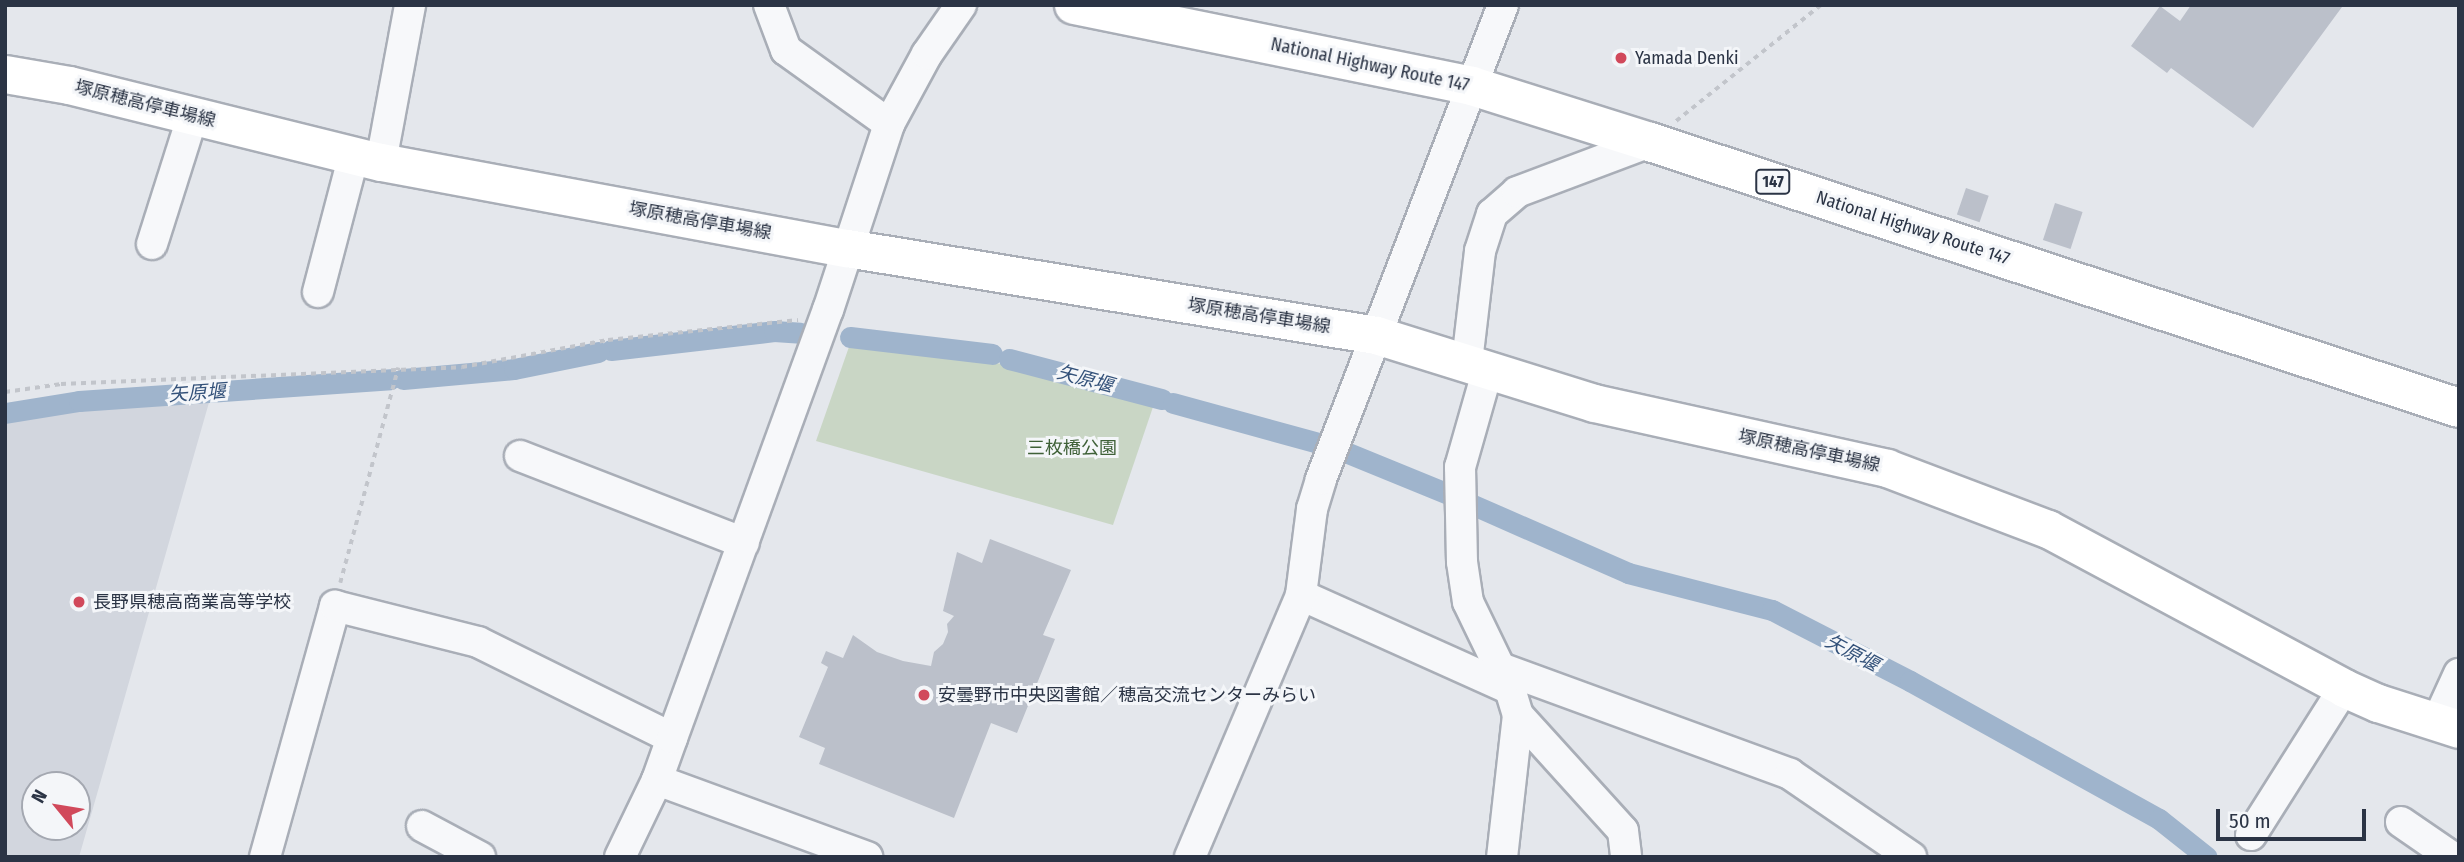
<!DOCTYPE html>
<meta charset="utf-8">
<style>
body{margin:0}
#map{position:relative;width:2464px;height:862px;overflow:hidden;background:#e4e7ec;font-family:"Fira Sans Condensed","Noto Sans JP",sans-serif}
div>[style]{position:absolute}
.built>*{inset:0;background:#d2d6de}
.green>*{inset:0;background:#c9d6c5}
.canal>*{height:21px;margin:-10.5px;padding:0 10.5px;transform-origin:10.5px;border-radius:10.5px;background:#9fb4cc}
.building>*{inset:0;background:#bbc0ca;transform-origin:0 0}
.path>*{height:3.5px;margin-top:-1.75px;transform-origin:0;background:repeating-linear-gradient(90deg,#c2c5cb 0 5px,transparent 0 10px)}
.roads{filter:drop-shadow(2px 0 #a9aeb7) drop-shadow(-2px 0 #a9aeb7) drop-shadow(0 2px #a9aeb7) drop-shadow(0 -2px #a9aeb7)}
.minor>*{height:30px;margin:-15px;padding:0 15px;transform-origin:15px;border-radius:15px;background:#f7f8fa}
.major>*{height:37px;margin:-18.5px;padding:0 18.5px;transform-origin:18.5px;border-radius:18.5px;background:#fff}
.highway>*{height:38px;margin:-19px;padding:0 19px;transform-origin:19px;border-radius:19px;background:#fff}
.dots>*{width:19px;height:19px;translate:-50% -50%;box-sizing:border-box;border:4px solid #f4f6f9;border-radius:50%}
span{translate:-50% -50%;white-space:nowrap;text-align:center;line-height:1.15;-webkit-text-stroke:6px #f4f6f9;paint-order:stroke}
.shield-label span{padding:2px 5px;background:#f4f6f9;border:2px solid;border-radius:5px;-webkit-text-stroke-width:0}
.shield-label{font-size:16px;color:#2b3445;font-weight:700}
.poi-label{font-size:18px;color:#2b3445}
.left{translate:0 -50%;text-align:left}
.street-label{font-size:18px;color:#2b3445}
.park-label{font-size:18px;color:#3f6138}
.water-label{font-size:19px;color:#34527a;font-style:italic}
.frame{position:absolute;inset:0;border:7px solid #2b3445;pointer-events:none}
.north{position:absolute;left:21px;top:771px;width:70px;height:70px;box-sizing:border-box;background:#f4f6f9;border:2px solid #a4a8b1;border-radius:50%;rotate:300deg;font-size:19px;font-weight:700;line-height:28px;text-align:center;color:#2b3445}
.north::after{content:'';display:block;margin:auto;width:24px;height:32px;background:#d1495b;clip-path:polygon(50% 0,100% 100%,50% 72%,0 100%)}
.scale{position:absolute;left:2216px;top:809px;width:150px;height:32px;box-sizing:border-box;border:4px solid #2b3445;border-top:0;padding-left:9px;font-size:21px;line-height:24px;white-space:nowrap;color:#2b3445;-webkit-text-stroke:5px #f4f6f9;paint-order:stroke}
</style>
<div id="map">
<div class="built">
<div style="clip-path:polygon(evenodd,210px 399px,79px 857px,5px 857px,5px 419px,78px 406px,210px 399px,35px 785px,77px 785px,77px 827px,35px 827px,35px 785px)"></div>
</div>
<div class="green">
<div style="clip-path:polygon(850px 344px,978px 358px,1154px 404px,1113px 525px,816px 441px)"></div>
</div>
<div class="canal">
<div style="left:850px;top:337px;width:143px;rotate:6.8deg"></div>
<div style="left:611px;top:350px;width:164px;rotate:-6.6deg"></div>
<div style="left:774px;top:331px;width:26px;rotate:4deg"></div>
<div style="left:1009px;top:359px;width:158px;rotate:14.7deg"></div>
<div style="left:403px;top:379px;width:111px;rotate:-5.1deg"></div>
<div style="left:514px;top:369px;width:86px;rotate:-11.4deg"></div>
<div style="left:1173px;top:403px;width:158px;rotate:15.4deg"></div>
<div style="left:5px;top:413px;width:75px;rotate:-9.2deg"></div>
<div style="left:79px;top:401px;width:312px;rotate:-4deg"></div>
<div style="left:1343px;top:451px;width:119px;rotate:22.2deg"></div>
<div style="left:1471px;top:504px;width:171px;rotate:23.7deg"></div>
<div style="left:1628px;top:573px;width:149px;rotate:14.4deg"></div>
<div style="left:1772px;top:610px;width:155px;rotate:27.2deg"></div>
<div style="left:1910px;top:681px;width:285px;rotate:29deg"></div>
<div style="left:2159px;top:819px;width:61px;rotate:38.4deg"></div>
</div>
<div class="building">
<div style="clip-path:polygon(2191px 5px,2340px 5px,2342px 7px,2253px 128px,2171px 68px,2167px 73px,2131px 46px,2160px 6px,2180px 21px)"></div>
<div style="left:1966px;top:188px;width:24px;height:28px;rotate:19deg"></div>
<div style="left:2055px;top:203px;width:29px;height:39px;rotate:18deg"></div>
<div style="clip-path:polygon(990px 539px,1071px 570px,1043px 635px,1055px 639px,1017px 733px,991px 723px,954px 818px,819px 764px,825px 748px,799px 737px,828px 667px,821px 663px,826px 651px,843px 658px,853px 635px,877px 652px,903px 661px,931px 666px,934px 652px,943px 644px,948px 632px,947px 624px,954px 616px,943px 611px,957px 552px,982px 563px)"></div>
</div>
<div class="path">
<div style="left:1676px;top:121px;width:186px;rotate:-38.7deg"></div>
<div style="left:5px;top:392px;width:57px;rotate:-8.1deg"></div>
<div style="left:61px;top:384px;width:401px;rotate:-2.4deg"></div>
<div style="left:462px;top:367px;width:148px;rotate:-10.5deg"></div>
<div style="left:608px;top:340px;width:191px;rotate:-6deg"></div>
<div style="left:340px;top:583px;width:223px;rotate:-74.9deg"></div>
</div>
<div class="roads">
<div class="minor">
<div style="left:769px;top:5px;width:48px;rotate:69.3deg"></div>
<div style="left:786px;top:50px;width:127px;rotate:35.7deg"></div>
<div style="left:381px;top:162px;width:160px;rotate:-79.5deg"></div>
<div style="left:152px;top:244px;width:135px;rotate:-72.4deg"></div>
<div style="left:318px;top:292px;width:142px;rotate:-75.3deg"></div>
<div style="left:1467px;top:362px;width:112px;rotate:-83.3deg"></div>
<div style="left:1480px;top:251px;width:39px;rotate:-72deg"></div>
<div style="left:1492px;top:214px;width:33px;rotate:-41deg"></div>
<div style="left:1517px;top:192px;width:142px;rotate:-20.6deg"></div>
<div style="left:1488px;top:369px;width:102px;rotate:105.9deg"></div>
<div style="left:1460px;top:467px;width:95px;rotate:88.8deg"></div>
<div style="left:1462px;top:562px;width:40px;rotate:81.5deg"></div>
<div style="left:1468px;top:602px;width:97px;rotate:64.2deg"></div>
<div style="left:1510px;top:689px;width:27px;rotate:73deg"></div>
<div style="left:1518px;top:715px;width:143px;rotate:96.4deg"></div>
<div style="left:520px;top:456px;width:240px;rotate:21.2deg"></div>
<div style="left:1301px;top:595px;width:229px;rotate:24.2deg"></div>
<div style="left:1498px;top:667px;width:311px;rotate:20.1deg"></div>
<div style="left:1790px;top:774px;width:147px;rotate:34.4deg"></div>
<div style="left:1518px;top:715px;width:156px;rotate:47.8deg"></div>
<div style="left:1623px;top:831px;width:26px;rotate:83deg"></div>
<div style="left:2437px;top:722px;width:53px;rotate:-65.4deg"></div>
<div style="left:657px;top:780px;width:224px;rotate:20.1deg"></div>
<div style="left:2401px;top:822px;width:62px;rotate:34.5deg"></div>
<div style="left:422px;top:826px;width:66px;rotate:28.1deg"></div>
<div style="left:2251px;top:835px;width:174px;rotate:-57.7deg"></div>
<div style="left:265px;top:857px;width:261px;rotate:-74.4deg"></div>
<div style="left:335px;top:606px;width:147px;rotate:14.1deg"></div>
<div style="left:478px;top:642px;width:216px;rotate:26.3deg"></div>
<div style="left:620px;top:857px;width:85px;rotate:-64.3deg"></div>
<div style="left:657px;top:780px;width:45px;rotate:-70.3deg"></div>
<div style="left:672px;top:738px;width:456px;rotate:-70deg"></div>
<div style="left:828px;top:310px;width:196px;rotate:-71.8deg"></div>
<div style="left:889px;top:124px;width:80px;rotate:-61.5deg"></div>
<div style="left:927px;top:54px;width:60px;rotate:-55.2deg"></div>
<div style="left:1190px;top:857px;width:285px;rotate:-67deg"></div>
<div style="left:1301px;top:595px;width:87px;rotate:-82.7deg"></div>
<div style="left:1312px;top:509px;width:31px;rotate:-73deg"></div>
<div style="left:1321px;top:479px;width:508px;rotate:-68.99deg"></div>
</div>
<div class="major">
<div style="left:5px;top:74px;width:65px;rotate:9.8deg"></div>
<div style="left:69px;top:85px;width:321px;rotate:13.9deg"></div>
<div style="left:381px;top:162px;width:474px;rotate:10.5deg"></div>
<div style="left:847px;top:248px;width:536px;rotate:9.34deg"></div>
<div style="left:1376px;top:335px;width:228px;rotate:17.3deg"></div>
<div style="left:1594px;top:403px;width:300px;rotate:12.5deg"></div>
<div style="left:1887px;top:468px;width:172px;rotate:20.8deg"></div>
<div style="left:2048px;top:529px;width:336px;rotate:28.2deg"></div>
<div style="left:2344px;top:688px;width:37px;rotate:24deg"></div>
<div style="left:2378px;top:703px;width:85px;rotate:17.8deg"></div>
</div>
<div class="highway">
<div style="left:1074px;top:5px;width:406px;rotate:11.5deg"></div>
<div style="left:1472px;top:86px;width:187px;rotate:17.5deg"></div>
<div style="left:1650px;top:142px;width:852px;rotate:18.2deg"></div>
</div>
</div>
<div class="dots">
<div style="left:1621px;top:58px;background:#d1495b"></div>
<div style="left:79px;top:602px;background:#d1495b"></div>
<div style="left:924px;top:695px;background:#d1495b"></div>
</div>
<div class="shield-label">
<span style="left:1773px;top:182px">147</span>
</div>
<div class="poi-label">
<span class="left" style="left:1635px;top:58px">Yamada Denki</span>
<span class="left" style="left:93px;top:602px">長野県穂高商業高等学校</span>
<span class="left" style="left:938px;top:695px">安曇野市中央図書館／穂高交流センターみらい</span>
</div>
<div class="street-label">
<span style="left:1370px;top:65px;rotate:12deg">National Highway Route 147</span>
<span style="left:145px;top:104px;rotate:14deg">塚原穂高停車場線</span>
<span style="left:700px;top:221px;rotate:10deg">塚原穂高停車場線</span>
<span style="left:1913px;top:228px;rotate:18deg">National Highway Route 147</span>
<span style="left:1259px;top:316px;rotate:9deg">塚原穂高停車場線</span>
<span style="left:1809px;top:451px;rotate:12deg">塚原穂高停車場線</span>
</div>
<div class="park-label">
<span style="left:1072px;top:448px">三枚橋公園</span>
</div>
<div class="water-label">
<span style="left:1085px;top:379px;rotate:15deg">矢原堰</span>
<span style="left:197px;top:393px;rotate:-4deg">矢原堰</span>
<span style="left:1852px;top:653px;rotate:28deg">矢原堰</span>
</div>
<div class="frame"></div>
<div class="north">N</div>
<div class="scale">50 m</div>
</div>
